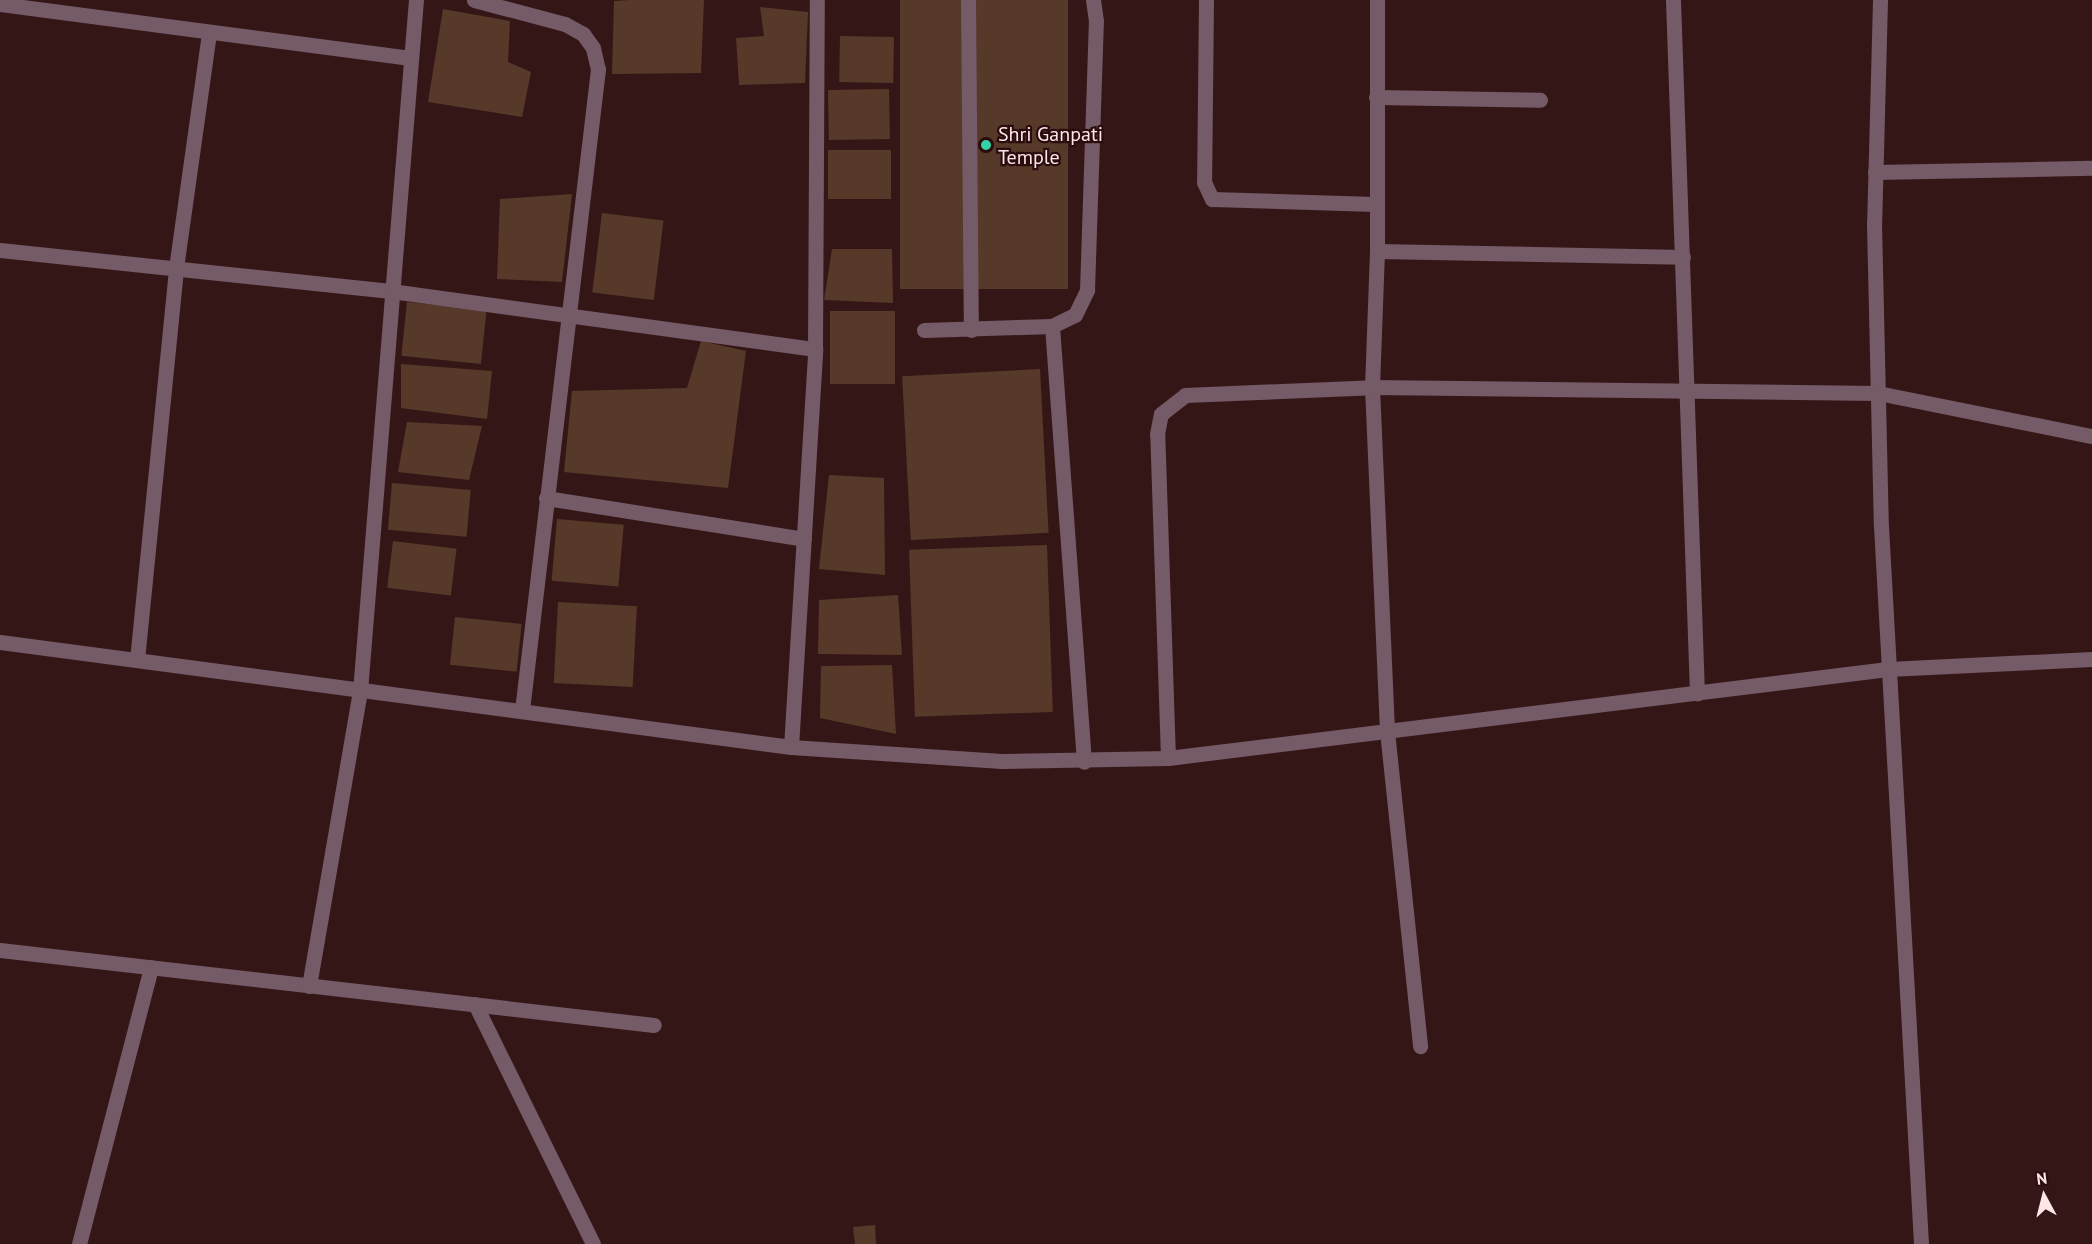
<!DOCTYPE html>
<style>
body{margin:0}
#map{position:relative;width:2092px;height:1244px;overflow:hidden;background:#351617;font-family:"PT Sans",sans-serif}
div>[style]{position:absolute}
.building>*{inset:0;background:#573929;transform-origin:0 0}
.minor>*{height:15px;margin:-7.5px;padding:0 7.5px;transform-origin:7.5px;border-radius:7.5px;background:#755a67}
.dots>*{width:16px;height:16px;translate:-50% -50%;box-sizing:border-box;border:3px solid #2a0c0f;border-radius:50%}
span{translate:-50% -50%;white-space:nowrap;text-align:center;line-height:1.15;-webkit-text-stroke:4.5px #2a0c0f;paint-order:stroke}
.poi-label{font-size:20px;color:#fce6e6}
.left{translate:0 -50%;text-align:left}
.north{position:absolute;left:2014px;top:1166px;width:60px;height:60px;-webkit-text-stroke:4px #2a0c0f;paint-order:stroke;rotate:353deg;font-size:16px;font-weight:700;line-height:24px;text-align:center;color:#fce6e6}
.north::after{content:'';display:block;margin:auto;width:21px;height:27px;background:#fce6e6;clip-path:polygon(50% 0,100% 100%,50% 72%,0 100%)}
</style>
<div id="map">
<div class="building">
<div style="clip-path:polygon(630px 0,704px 0,701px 73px,612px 74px,614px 1px)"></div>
<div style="left:900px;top:0;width:168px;height:289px"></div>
<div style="clip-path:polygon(760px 7px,808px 12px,805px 83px,739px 85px,736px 38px,764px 36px)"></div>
<div style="clip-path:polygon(443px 9px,510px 21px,508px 62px,531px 72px,522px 117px,428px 102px)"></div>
<div style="left:840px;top:36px;width:54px;height:46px;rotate:1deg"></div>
<div style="left:889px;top:89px;width:50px;height:61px;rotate:89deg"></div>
<div style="left:828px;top:150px;width:63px;height:49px"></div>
<div style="clip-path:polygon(572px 194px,562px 282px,497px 279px,500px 199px)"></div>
<div style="left:602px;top:213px;width:62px;height:80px;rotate:7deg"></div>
<div style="clip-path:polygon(832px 249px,892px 249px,893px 303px,824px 300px)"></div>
<div style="left:407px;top:302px;width:80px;height:54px;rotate:6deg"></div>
<div style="left:830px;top:311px;width:65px;height:73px"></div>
<div style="clip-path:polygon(701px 341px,746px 351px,728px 488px,564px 472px,572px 391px,687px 388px)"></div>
<div style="clip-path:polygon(401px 364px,492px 371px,487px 419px,401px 408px)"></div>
<div style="left:1040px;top:369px;width:164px;height:138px;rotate:87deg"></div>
<div style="clip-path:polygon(407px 422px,482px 426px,469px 480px,398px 472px)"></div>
<div style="clip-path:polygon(829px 475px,884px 478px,885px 575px,819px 569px)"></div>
<div style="left:392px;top:483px;width:79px;height:47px;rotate:5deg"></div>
<div style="left:557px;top:519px;width:67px;height:62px;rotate:5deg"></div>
<div style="left:393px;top:541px;width:64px;height:47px;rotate:7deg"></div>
<div style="left:1047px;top:545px;width:167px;height:138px;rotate:88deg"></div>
<div style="clip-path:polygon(898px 595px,902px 655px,818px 654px,819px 600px)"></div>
<div style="left:558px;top:602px;width:79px;height:81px;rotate:3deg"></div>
<div style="left:455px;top:617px;width:67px;height:48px;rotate:6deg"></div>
<div style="clip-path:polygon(892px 665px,896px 734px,820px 718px,821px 666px)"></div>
<div style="clip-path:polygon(875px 1225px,876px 1244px,855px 1244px,853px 1227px)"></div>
</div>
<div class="minor">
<div style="left:474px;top:0;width:94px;rotate:14.8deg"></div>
<div style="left:565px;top:24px;width:21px;rotate:29deg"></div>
<div style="left:583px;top:34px;width:17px;rotate:54deg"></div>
<div style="left:593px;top:48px;width:22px;rotate:77deg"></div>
<div style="left:598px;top:69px;width:645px;rotate:96.76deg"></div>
<div style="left:968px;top:0;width:330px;rotate:89.5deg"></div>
<div style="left:1206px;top:0;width:182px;rotate:90.6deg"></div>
<div style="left:1204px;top:182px;width:19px;rotate:65deg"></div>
<div style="left:1212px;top:199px;width:163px;rotate:1.8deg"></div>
<div style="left:1377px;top:0;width:251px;rotate:90deg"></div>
<div style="left:1377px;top:251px;width:136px;rotate:92.1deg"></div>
<div style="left:1372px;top:387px;width:344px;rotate:87.5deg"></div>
<div style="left:1387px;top:731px;width:317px;rotate:84deg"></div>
<div style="left:1673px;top:0;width:694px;rotate:88.02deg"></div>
<div style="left:1880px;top:0;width:223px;rotate:91.5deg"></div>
<div style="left:1874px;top:223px;width:303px;rotate:88.7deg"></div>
<div style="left:1881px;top:526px;width:719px;rotate:86.81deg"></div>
<div style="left:0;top:4px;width:414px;rotate:7.5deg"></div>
<div style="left:1376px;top:97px;width:164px;rotate:1deg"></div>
<div style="left:1875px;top:172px;width:217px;rotate:-1.1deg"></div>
<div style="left:0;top:250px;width:393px;rotate:6deg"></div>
<div style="left:391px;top:291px;width:428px;rotate:7.8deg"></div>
<div style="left:1377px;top:251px;width:306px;rotate:1.1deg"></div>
<div style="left:1052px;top:326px;width:437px;rotate:85.8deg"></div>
<div style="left:924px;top:330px;width:128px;rotate:-1.8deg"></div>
<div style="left:1052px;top:326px;width:25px;rotate:-26deg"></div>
<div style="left:1075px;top:315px;width:28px;rotate:-64deg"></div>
<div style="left:1087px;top:290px;width:269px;rotate:-88.1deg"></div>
<div style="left:1096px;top:21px;width:21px;rotate:-98deg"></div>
<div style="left:546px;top:498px;width:261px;rotate:9deg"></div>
<div style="left:0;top:642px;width:798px;rotate:7.56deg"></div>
<div style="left:791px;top:747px;width:399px;rotate:-86.5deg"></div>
<div style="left:815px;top:349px;width:349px;rotate:-89.7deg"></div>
<div style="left:137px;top:660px;width:394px;rotate:-84.3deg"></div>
<div style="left:176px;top:268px;width:237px;rotate:-82deg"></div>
<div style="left:791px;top:747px;width:211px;rotate:3.8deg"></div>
<div style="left:1002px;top:761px;width:166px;rotate:-1deg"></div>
<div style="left:1168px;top:758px;width:725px;rotate:-7.05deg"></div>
<div style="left:1888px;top:669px;width:204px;rotate:-2.8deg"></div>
<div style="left:1168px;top:758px;width:324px;rotate:-91.9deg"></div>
<div style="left:1157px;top:434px;width:20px;rotate:-79deg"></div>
<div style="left:1161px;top:414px;width:31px;rotate:-38deg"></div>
<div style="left:1185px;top:395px;width:187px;rotate:-2.4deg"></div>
<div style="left:1372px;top:387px;width:506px;rotate:0.68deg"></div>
<div style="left:1878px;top:393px;width:218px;rotate:11.4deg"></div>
<div style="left:0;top:950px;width:658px;rotate:6.54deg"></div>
<div style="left:309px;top:986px;width:299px;rotate:-80.2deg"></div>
<div style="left:360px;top:691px;width:693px;rotate:-85.37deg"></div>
<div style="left:475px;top:1004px;width:267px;rotate:63.8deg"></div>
<div style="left:79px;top:1244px;width:286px;rotate:-75.4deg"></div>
</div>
<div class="dots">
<div style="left:986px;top:145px;background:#32d4a8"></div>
</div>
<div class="poi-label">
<span class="left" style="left:998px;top:146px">Shri Ganpati<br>Temple</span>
</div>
<div class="north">N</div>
</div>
